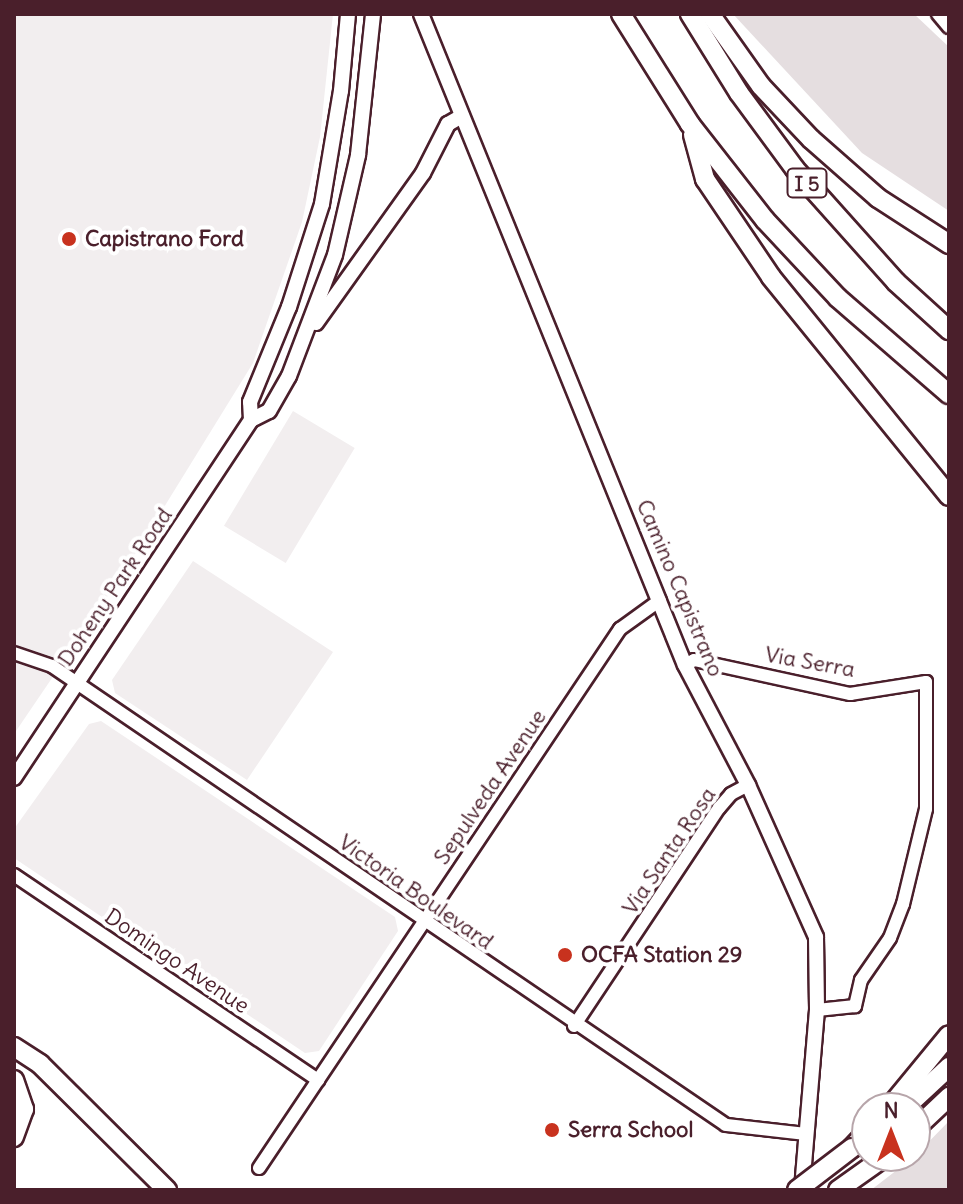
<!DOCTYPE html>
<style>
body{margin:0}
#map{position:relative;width:963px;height:1204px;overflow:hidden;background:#fff;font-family:Delius,sans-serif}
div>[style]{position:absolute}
.built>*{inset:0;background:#f2eeef;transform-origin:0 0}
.green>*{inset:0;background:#e5dee0}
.roads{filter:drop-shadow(2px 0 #4a1f2b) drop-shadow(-2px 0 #4a1f2b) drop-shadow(0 2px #4a1f2b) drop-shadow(0 -2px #4a1f2b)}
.minor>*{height:12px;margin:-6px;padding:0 6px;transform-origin:6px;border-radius:6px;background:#fff}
.major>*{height:14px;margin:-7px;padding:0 7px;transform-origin:7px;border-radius:7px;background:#fff}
.highway>*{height:18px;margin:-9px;padding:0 9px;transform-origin:9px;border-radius:9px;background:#fff}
.bridges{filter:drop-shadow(2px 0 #4a1f2b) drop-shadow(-2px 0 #4a1f2b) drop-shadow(0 2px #4a1f2b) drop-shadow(0 -2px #4a1f2b)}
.highway-bridge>*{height:18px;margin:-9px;padding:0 9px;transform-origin:9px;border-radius:9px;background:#fff}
.dots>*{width:22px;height:22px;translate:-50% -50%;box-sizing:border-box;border:4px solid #fff;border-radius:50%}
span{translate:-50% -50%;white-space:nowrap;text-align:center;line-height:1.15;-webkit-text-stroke:8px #fff;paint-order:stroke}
.shield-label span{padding:2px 6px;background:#fff;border:2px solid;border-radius:6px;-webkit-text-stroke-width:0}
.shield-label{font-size:20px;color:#4a1f2b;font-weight:700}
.poi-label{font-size:22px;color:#4a1f2b;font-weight:700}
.left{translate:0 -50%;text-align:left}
.street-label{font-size:22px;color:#4a1f2b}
.frame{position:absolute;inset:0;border:16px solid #4a1f2b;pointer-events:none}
.north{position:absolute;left:851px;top:1092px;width:80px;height:80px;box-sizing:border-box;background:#fff;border:2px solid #b7a5aa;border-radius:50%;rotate:0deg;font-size:22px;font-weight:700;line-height:32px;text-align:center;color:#4a1f2b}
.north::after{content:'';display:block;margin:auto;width:28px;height:36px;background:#c8321e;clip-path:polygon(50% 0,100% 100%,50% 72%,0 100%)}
</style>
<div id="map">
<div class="built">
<div style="clip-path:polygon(14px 14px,333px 14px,320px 137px,302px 222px,253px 363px,124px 572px,14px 734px)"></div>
<div style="left:293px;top:411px;width:72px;height:134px;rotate:31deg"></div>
<div style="clip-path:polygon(193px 561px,333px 652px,247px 780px,115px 693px,112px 680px)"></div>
<div style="clip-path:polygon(101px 721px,395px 917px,398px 931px,319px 1051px,305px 1053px,14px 858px,14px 829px,89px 724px)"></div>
</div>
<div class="green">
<div style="clip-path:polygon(733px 14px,914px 14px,949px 47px,949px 211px,862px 153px)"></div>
<div style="clip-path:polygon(949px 1121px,949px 1190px,871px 1190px,915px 1156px)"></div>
</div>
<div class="roads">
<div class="minor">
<div style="left:938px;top:14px;width:17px;rotate:50deg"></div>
<div style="left:14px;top:653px;width:40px;rotate:18.9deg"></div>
<div style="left:52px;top:666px;width:815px;rotate:34.26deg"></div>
<div style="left:726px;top:1125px;width:81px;rotate:6.4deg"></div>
<div style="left:685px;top:665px;width:10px;rotate:-29deg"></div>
<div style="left:694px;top:660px;width:160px;rotate:12.3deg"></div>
<div style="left:850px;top:694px;width:77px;rotate:-9deg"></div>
<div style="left:926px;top:682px;width:127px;rotate:90deg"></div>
<div style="left:926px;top:809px;width:98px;rotate:103.6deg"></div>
<div style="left:903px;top:904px;width:36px;rotate:111deg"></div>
<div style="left:890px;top:938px;width:51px;rotate:124.6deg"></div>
<div style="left:861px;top:980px;width:27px;rotate:103deg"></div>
<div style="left:855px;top:1006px;width:38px;rotate:174deg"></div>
<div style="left:14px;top:875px;width:367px;rotate:34deg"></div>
<div style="left:574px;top:1026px;width:262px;rotate:-56.4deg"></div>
<div style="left:719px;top:808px;width:18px;rotate:-49deg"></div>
<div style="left:731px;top:794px;width:19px;rotate:-28deg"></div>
<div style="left:259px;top:1168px;width:649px;rotate:-56.19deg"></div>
<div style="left:620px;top:629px;width:49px;rotate:-35.9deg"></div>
</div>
<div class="major">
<div style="left:421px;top:14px;width:702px;rotate:67.93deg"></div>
<div style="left:685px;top:665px;width:136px;rotate:62.3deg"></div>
<div style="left:748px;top:785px;width:167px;rotate:65.9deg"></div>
<div style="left:816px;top:937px;width:73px;rotate:89.2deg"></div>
<div style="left:817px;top:1010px;width:181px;rotate:94.8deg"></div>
<div style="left:316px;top:323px;width:184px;rotate:-54.5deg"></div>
<div style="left:423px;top:173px;width:55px;rotate:-63deg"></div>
<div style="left:448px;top:124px;width:16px;rotate:-30deg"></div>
<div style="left:251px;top:420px;width:20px;rotate:-27deg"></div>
<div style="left:269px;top:411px;width:40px;rotate:-60.3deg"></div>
<div style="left:289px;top:376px;width:129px;rotate:-69.2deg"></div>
<div style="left:335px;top:255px;width:103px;rotate:-77deg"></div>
<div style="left:358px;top:155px;width:142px;rotate:-83.9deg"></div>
<div style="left:14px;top:778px;width:429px;rotate:-56.5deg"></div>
<div style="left:251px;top:420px;width:18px;rotate:-93deg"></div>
<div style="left:250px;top:402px;width:103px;rotate:-67.7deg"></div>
<div style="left:289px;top:307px;width:108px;rotate:-72.2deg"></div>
<div style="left:322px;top:204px;width:115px;rotate:-80.5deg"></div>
<div style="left:341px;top:91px;width:77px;rotate:-84.8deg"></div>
</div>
<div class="highway">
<div style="left:621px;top:14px;width:130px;rotate:57.9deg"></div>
<div style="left:690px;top:124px;width:122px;rotate:52deg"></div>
<div style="left:765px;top:220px;width:107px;rotate:46.9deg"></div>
<div style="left:838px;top:298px;width:147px;rotate:40.9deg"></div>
<div style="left:690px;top:14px;width:93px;rotate:58.2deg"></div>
<div style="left:739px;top:93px;width:94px;rotate:53.6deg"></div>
<div style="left:795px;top:169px;width:152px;rotate:48.2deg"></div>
<div style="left:896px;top:282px;width:72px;rotate:42.2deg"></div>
<div style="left:710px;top:14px;width:88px;rotate:54.7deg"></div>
<div style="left:761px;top:86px;width:73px;rotate:46.7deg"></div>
<div style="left:811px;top:139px;width:89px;rotate:41.4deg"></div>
<div style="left:878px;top:198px;width:85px;rotate:32.9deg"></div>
<div style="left:693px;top:135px;width:46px;rotate:74.7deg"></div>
<div style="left:705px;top:179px;width:118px;rotate:56deg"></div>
<div style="left:771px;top:277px;width:282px;rotate:50.9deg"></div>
<div style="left:14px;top:1047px;width:31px;rotate:33deg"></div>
<div style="left:40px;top:1064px;width:179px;rotate:44.8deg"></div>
<div style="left:14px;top:1080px;width:31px;rotate:71deg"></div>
<div style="left:24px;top:1109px;width:30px;rotate:110deg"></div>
<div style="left:889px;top:1108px;width:94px;rotate:-50.6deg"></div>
<div style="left:905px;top:1108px;width:60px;rotate:-43deg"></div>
<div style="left:915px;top:1129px;width:47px;rotate:-43.3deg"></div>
<div style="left:852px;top:1148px;width:22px;rotate:-47deg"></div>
<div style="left:838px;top:1190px;width:59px;rotate:-35.3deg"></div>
</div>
</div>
<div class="bridges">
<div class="highway-bridge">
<div style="left:797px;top:1190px;width:69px;rotate:-37.4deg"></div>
</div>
</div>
<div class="dots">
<div style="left:69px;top:239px;background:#c8321e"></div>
<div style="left:565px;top:955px;background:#c8321e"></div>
<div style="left:552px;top:1130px;background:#c8321e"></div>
</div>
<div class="shield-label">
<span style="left:807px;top:183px">I 5</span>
</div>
<div class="poi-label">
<span class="left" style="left:85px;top:239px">Capistrano Ford</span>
<span class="left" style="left:581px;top:955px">OCFA Station 29</span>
<span class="left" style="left:568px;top:1130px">Serra School</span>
</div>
<div class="street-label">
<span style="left:115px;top:587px;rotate:-56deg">Doheny Park Road</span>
<span style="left:680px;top:588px;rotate:67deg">Camino Capistrano</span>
<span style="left:810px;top:662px;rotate:10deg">Via Serra</span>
<span style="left:490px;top:787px;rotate:-56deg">Sepulveda Avenue</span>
<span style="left:669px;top:851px;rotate:-56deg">Via Santa Rosa</span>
<span style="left:416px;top:892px;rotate:35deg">Victoria Boulevard</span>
<span style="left:177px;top:961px;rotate:34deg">Domingo Avenue</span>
</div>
<div class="frame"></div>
<div class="north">N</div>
</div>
